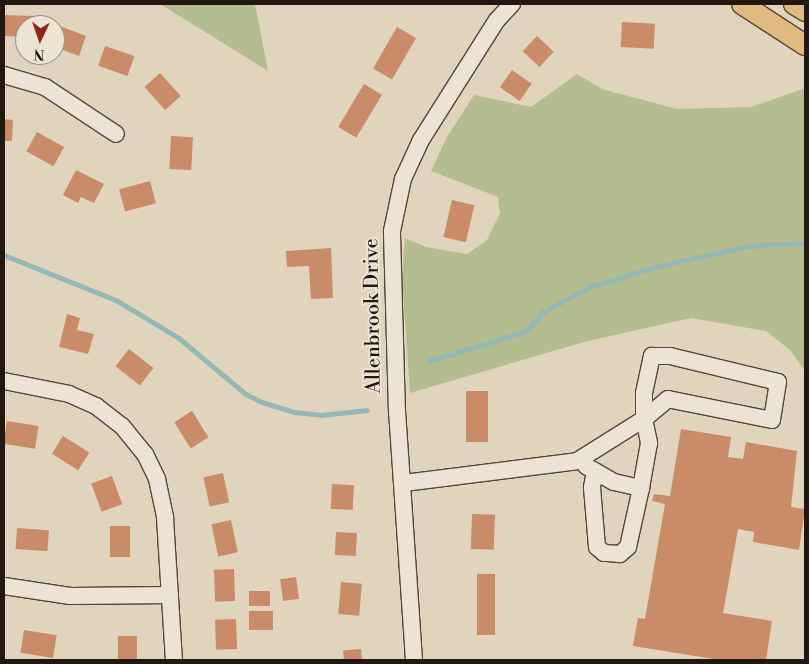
<!DOCTYPE html>
<style>
body{margin:0}
#map{position:relative;width:809px;height:664px;overflow:hidden;background:#e0d5bc;font-family:"Libre Bodoni",serif}
div>[style]{position:absolute}
.green>*{inset:0;background:#b4bd8f}
.stream>*{height:4.5px;margin:-2.25px;padding:0 2.25px;transform-origin:2.25px;border-radius:2.25px;background:#94b8b6}
.building>*{inset:0;background:#ca8b69;transform-origin:0 0}
.roads{filter:drop-shadow(1px 0 #52473b) drop-shadow(-1px 0 #52473b) drop-shadow(0 1px #52473b) drop-shadow(0 -1px #52473b)}
.minor>*{height:16px;margin:-8px;padding:0 8px;transform-origin:8px;border-radius:8px;background:#ebe4d3}
.major>*{height:20px;margin:-10px;padding:0 10px;transform-origin:10px;border-radius:10px;background:#e0ba7e}
span{translate:-50% -50%;white-space:nowrap;text-align:center;line-height:1.15;-webkit-text-stroke:4px #ebe4d3;paint-order:stroke}
.street-label{font-size:20px;color:#231810}
.frame{position:absolute;inset:0;border:5px solid #231810;pointer-events:none}
.north{position:absolute;left:15px;top:15px;width:50px;height:50px;box-sizing:border-box;background:#ebe4d3;border:1px solid #9b9285;border-radius:50%;rotate:183deg;font-size:14px;font-weight:700;line-height:20px;text-align:center;color:#231810}
.north::after{content:'';display:block;margin:auto;width:18px;height:22px;background:#8f2418;clip-path:polygon(50% 0,100% 100%,50% 72%,0 100%)}
</style>
<div id="map">
<div class="green">
<div style="clip-path:polygon(160px 4px,255px 4px,268px 71px)"></div>
<div style="clip-path:polygon(577px 74px,602px 89px,677px 109px,751px 107px,805px 88px,805px 371px,790px 350px,766px 331px,691px 318px,584px 342px,410px 393px,402px 275px,405px 238px,426px 247px,467px 254px,487px 240px,500px 213px,498px 197px,431px 171px,447px 137px,474px 95px,531px 107px)"></div>
</div>
<div class="stream">
<div style="left:4px;top:255px;width:121px;rotate:21.9deg"></div>
<div style="left:116px;top:300px;width:74px;rotate:31.1deg"></div>
<div style="left:179px;top:338px;width:87px;rotate:39.9deg"></div>
<div style="left:246px;top:394px;width:18px;rotate:27deg"></div>
<div style="left:262px;top:402px;width:34px;rotate:17deg"></div>
<div style="left:294px;top:412px;width:27px;rotate:6deg"></div>
<div style="left:321px;top:415px;width:46px;rotate:-6.2deg"></div>
<div style="left:429px;top:361px;width:102px;rotate:-17.2deg"></div>
<div style="left:526px;top:331px;width:25px;rotate:-48deg"></div>
<div style="left:543px;top:312px;width:53px;rotate:-28deg"></div>
<div style="left:590px;top:287px;width:64px;rotate:-17.3deg"></div>
<div style="left:651px;top:268px;width:100px;rotate:-12.7deg"></div>
<div style="left:749px;top:246px;width:56px;rotate:-3.1deg"></div>
</div>
<div class="building">
<div style="clip-path:polygon(5px 15px,33px 16px,33px 25px,25px 25px,25px 37px,4px 36px)"></div>
<div style="left:622px;top:22px;width:33px;height:25px;rotate:3deg"></div>
<div style="clip-path:polygon(57px 25px,86px 36px,79px 56px,55px 47px)"></div>
<div style="left:397px;top:27px;width:22px;height:48px;rotate:30deg"></div>
<div style="left:537px;top:36px;width:23px;height:21px;rotate:43deg"></div>
<div style="left:105px;top:46px;width:31px;height:21px;rotate:19deg"></div>
<div style="left:512px;top:70px;width:24px;height:21px;rotate:35deg"></div>
<div style="left:160px;top:73px;width:31px;height:21px;rotate:48deg"></div>
<div style="left:364px;top:84px;width:21px;height:50px;rotate:31deg"></div>
<div style="clip-path:polygon(4px 119px,13px 120px,12px 141px,4px 141px)"></div>
<div style="left:37px;top:132px;width:31px;height:22px;rotate:29deg"></div>
<div style="left:171px;top:136px;width:22px;height:33px;rotate:3deg"></div>
<div style="clip-path:polygon(76px 170px,104px 184px,94px 203px,81px 197px,78px 203px,63px 195px)"></div>
<div style="left:150px;top:181px;width:23px;height:32px;rotate:75deg"></div>
<div style="left:452px;top:200px;width:23px;height:38px;rotate:13deg"></div>
<div style="clip-path:polygon(331px 248px,333px 298px,311px 299px,309px 266px,287px 267px,286px 251px)"></div>
<div style="clip-path:polygon(67px 314px,80px 318px,77px 330px,94px 334px,88px 354px,59px 347px)"></div>
<div style="left:129px;top:349px;width:31px;height:22px;rotate:38deg"></div>
<div style="left:466px;top:391px;width:22px;height:51px"></div>
<div style="left:192px;top:411px;width:31px;height:21px;rotate:58deg"></div>
<div style="left:7px;top:421px;width:32px;height:23px;rotate:9deg"></div>
<div style="clip-path:polygon(681px 429px,731px 437px,728px 457px,743px 459px,746px 442px,797px 451px,791px 507px,805px 509px,799px 550px,753px 542px,754px 532px,738px 529px,723px 613px,772px 621px,766px 660px,720px 660px,633px 646px,638px 618px,645px 619px,665px 504px,652px 501px,654px 494px,670px 496px)"></div>
<div style="left:63px;top:436px;width:31px;height:21px;rotate:32deg"></div>
<div style="left:223px;top:473px;width:30px;height:20px;rotate:78deg"></div>
<div style="left:112px;top:476px;width:30px;height:22px;rotate:70deg"></div>
<div style="left:332px;top:484px;width:22px;height:25px;rotate:3deg"></div>
<div style="left:472px;top:514px;width:23px;height:35px;rotate:2deg"></div>
<div style="left:231px;top:520px;width:33px;height:20px;rotate:78deg"></div>
<div style="left:130px;top:526px;width:31px;height:20px;rotate:90deg"></div>
<div style="left:17px;top:528px;width:32px;height:21px;rotate:4deg"></div>
<div style="left:336px;top:532px;width:21px;height:23px;rotate:3deg"></div>
<div style="left:234px;top:569px;width:32px;height:20px;rotate:88deg"></div>
<div style="left:477px;top:574px;width:18px;height:61px"></div>
<div style="left:296px;top:577px;width:22px;height:16px;rotate:82deg"></div>
<div style="left:341px;top:582px;width:21px;height:32px;rotate:5deg"></div>
<div style="left:249px;top:591px;width:21px;height:15px"></div>
<div style="left:249px;top:611px;width:24px;height:19px"></div>
<div style="left:236px;top:619px;width:30px;height:21px;rotate:88deg"></div>
<div style="left:24px;top:630px;width:33px;height:23px;rotate:9deg"></div>
<div style="left:118px;top:636px;width:19px;height:24px"></div>
<div style="left:361px;top:649px;width:11px;height:18px;rotate:85deg"></div>
</div>
<div class="roads">
<div class="minor">
<div style="left:4px;top:75px;width:43px;rotate:16.3deg"></div>
<div style="left:45px;top:87px;width:85px;rotate:33.5deg"></div>
<div style="left:4px;top:381px;width:66px;rotate:11.3deg"></div>
<div style="left:69px;top:394px;width:30px;rotate:24deg"></div>
<div style="left:96px;top:406px;width:33px;rotate:38deg"></div>
<div style="left:122px;top:426px;width:36px;rotate:51deg"></div>
<div style="left:145px;top:454px;width:28px;rotate:64deg"></div>
<div style="left:157px;top:479px;width:40px;rotate:78deg"></div>
<div style="left:165px;top:518px;width:142px;rotate:86.4deg"></div>
<div style="left:586px;top:466px;width:32px;rotate:30deg"></div>
<div style="left:614px;top:482px;width:28px;rotate:13deg"></div>
<div style="left:404px;top:483px;width:174px;rotate:-7.2deg"></div>
<div style="left:577px;top:461px;width:79px;rotate:-32.1deg"></div>
<div style="left:644px;top:419px;width:26px;rotate:-90deg"></div>
<div style="left:644px;top:393px;width:38px;rotate:-78deg"></div>
<div style="left:652px;top:356px;width:18px"></div>
<div style="left:670px;top:356px;width:111px;rotate:13.5deg"></div>
<div style="left:778px;top:382px;width:38px;rotate:99deg"></div>
<div style="left:772px;top:420px;width:106px;rotate:-168.6deg"></div>
<div style="left:668px;top:399px;width:31px;rotate:140deg"></div>
<div style="left:644px;top:419px;width:25px;rotate:78deg"></div>
<div style="left:649px;top:443px;width:46px;rotate:100.1deg"></div>
<div style="left:641px;top:488px;width:60px;rotate:102.4deg"></div>
<div style="left:628px;top:547px;width:11px;rotate:139deg"></div>
<div style="left:620px;top:554px;width:16px;rotate:-176deg"></div>
<div style="left:604px;top:553px;width:9px;rotate:-139deg"></div>
<div style="left:597px;top:547px;width:60px;rotate:-94.8deg"></div>
<div style="left:592px;top:487px;width:16px;rotate:-79deg"></div>
<div style="left:4px;top:586px;width:67px;rotate:8.6deg"></div>
<div style="left:70px;top:596px;width:100px;rotate:-0.6deg"></div>
<div style="left:414px;top:660px;width:248px;rotate:-93.9deg"></div>
<div style="left:397px;top:413px;width:182px;rotate:-91.6deg"></div>
<div style="left:392px;top:231px;width:53px;rotate:-78.1deg"></div>
<div style="left:403px;top:179px;width:43px;rotate:-65.2deg"></div>
<div style="left:421px;top:140px;width:142px;rotate:-57.7deg"></div>
<div style="left:497px;top:20px;width:22px;rotate:-47deg"></div>
</div>
<div class="major">
<div style="left:742px;top:4px;width:75px;rotate:33.1deg"></div>
<div style="left:794px;top:4px;width:13px;rotate:32deg"></div>
</div>
</div>
<div class="street-label">
<span style="left:373px;top:316px;rotate:-91deg">Allenbrook Drive</span>
</div>
<div class="frame"></div>
<div class="north">N</div>
</div>
